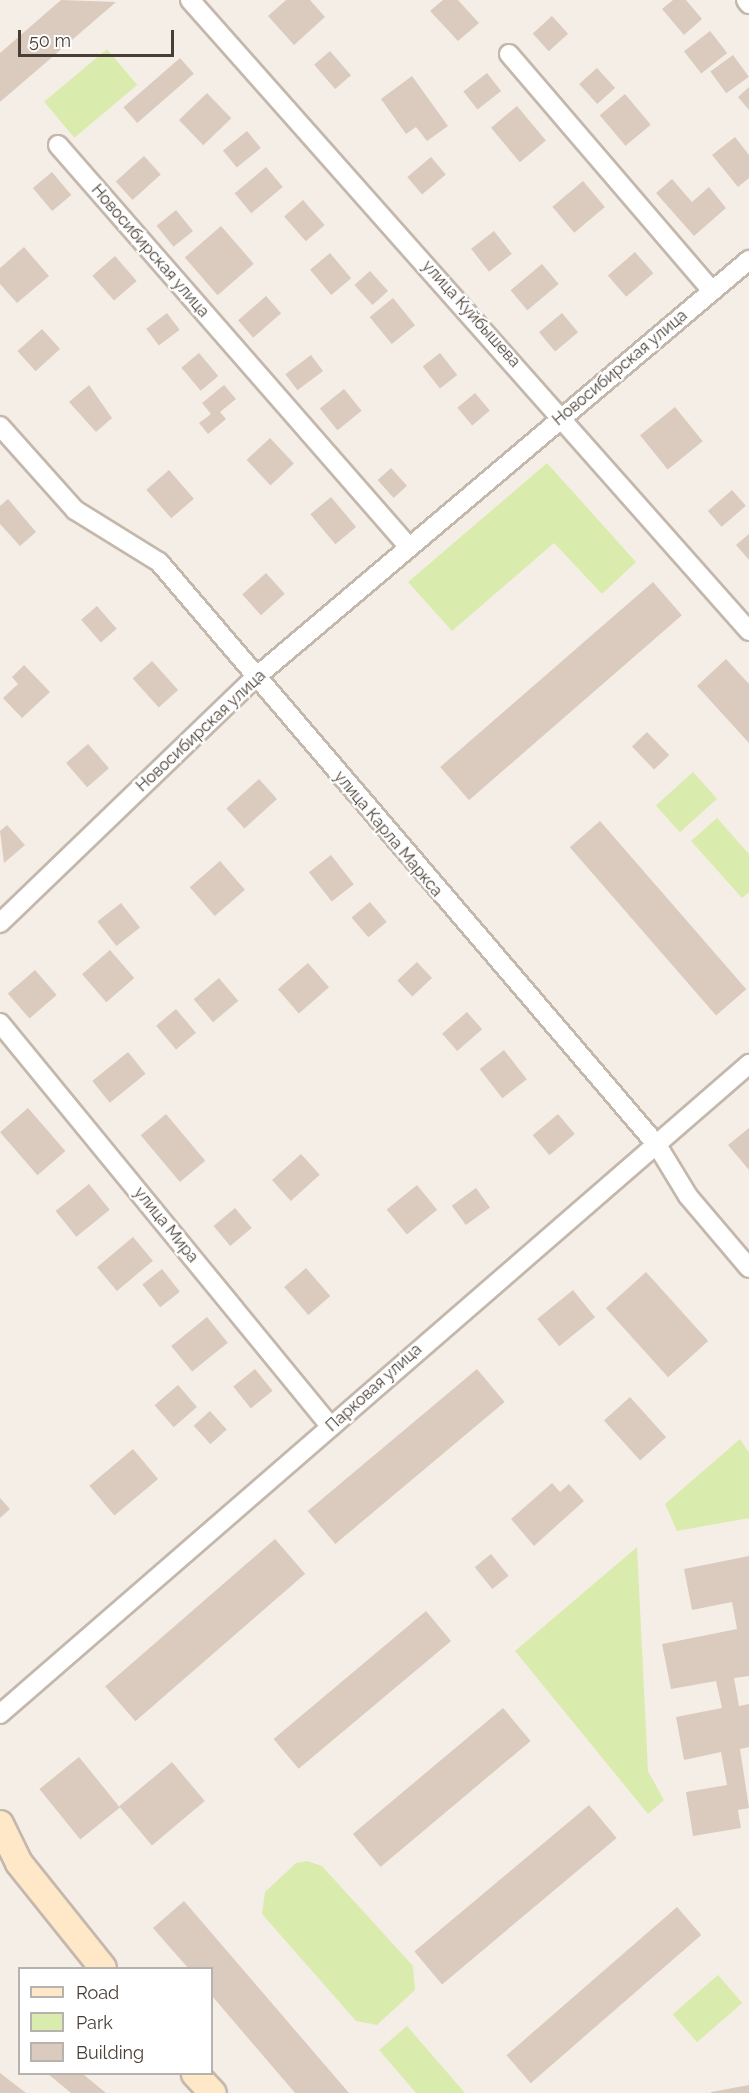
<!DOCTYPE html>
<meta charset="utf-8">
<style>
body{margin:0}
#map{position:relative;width:749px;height:2093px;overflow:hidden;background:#f5eee7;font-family:Raleway,sans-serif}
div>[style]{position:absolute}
.green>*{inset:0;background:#daecad;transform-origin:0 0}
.building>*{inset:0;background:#dacbbe;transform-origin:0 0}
.roads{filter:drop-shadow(2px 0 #c4b7ac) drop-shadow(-2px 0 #c4b7ac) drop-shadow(0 2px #c4b7ac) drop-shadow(0 -2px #c4b7ac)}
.street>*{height:18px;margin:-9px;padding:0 9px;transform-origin:9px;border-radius:9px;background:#fff}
.secondary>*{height:26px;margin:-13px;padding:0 13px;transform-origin:13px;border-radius:13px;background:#ffe8c7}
span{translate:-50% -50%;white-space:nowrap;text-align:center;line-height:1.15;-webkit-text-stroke:4.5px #fff;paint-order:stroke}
.street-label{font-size:16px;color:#483e35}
.legend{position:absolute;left:18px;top:1967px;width:195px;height:108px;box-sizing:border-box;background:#fff;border:2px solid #b6b2ae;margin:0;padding:8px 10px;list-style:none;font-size:18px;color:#483e35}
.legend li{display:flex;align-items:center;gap:12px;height:30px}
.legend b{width:30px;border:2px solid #b6b2ae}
.scale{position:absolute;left:18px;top:30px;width:156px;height:27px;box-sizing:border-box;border:3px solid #483e35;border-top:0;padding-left:8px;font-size:18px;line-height:21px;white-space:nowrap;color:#483e35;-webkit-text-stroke:4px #fff;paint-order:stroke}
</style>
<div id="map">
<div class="green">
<div style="left:107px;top:49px;width:47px;height:82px;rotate:50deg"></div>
<div style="clip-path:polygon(547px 463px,636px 562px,602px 594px,554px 543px,452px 631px,408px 582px)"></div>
<div style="left:693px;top:772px;width:36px;height:50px;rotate:48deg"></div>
<div style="clip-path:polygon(717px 818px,749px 854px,749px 892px,742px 898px,691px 841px)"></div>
<div style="clip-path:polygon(740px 1439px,749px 1453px,749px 1518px,677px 1531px,665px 1504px)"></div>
<div style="clip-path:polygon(637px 1547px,648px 1771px,664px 1800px,648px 1814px,515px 1651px)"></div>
<div style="clip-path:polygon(307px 1861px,322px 1866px,413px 1966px,415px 1990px,377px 2025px,356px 2021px,262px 1914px,265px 1892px,296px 1863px)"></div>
<div style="left:718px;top:1975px;width:37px;height:60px;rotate:49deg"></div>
<div style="clip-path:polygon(407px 2026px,465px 2093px,416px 2093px,379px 2050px)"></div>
</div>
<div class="building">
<div style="clip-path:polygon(61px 0,116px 2px,0 102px,0 53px)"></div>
<div style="clip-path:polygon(286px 0,310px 0,325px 17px,294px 45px,268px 16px)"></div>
<div style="clip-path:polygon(443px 0,458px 0,479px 23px,458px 41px,430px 11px)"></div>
<div style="clip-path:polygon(673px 0,686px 0,702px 19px,684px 35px,662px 9px)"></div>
<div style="left:552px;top:16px;width:24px;height:26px;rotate:48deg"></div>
<div style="left:710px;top:31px;width:28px;height:33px;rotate:52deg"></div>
<div style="left:330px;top:51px;width:32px;height:21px;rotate:49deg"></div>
<div style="left:733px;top:55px;width:27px;height:28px;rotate:54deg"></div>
<div style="left:180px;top:58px;width:21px;height:75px;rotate:49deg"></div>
<div style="left:597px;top:68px;width:27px;height:24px;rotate:48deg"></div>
<div style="left:487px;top:73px;width:23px;height:30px;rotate:52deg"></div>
<div style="clip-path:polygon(412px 76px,448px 126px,427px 141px,416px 127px,406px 134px,381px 99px)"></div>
<div style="clip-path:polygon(749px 87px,749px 110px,738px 97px)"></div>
<div style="left:207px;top:93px;width:35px;height:39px;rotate:46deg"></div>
<div style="left:625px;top:94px;width:40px;height:33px;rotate:50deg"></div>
<div style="left:517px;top:106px;width:45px;height:34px;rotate:50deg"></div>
<div style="left:247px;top:131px;width:22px;height:31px;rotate:51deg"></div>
<div style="clip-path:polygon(735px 137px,749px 155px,749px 178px,738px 187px,712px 155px)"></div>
<div style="left:144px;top:156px;width:25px;height:38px;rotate:48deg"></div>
<div style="left:431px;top:157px;width:23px;height:31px;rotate:50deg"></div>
<div style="left:266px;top:167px;width:26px;height:41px;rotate:50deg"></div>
<div style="left:52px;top:172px;width:30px;height:25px;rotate:50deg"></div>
<div style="clip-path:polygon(672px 179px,692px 202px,709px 187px,726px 208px,694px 236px,656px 193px)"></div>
<div style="left:583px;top:181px;width:34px;height:40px;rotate:50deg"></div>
<div style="left:303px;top:200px;width:33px;height:25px;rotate:49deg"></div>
<div style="left:176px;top:210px;width:27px;height:25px;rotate:51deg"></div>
<div style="left:221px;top:226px;width:50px;height:48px;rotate:49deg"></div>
<div style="left:494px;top:231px;width:29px;height:29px;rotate:52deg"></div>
<div style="clip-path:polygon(24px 247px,49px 276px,17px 303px,0 284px,0 268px)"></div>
<div style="left:635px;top:252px;width:28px;height:36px;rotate:49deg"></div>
<div style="left:330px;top:253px;width:33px;height:26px;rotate:50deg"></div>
<div style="left:115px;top:256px;width:33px;height:30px;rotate:49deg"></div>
<div style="left:542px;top:264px;width:26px;height:41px;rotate:50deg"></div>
<div style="left:370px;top:271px;width:27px;height:21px;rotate:48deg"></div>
<div style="left:266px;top:296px;width:23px;height:37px;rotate:49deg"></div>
<div style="left:393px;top:298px;width:35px;height:30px;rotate:51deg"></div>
<div style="left:167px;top:313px;width:21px;height:26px;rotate:53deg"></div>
<div style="left:562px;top:313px;width:25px;height:30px;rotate:50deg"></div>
<div style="left:42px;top:329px;width:27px;height:33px;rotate:48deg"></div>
<div style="left:199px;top:353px;width:30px;height:23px;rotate:50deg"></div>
<div style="left:440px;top:353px;width:28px;height:22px;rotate:52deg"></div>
<div style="left:311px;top:355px;width:20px;height:32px;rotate:53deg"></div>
<div style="clip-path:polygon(89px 385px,112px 418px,96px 432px,69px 402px)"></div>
<div style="clip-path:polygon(224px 385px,236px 399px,220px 412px,226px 419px,208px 434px,199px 423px,211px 414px,202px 403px)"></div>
<div style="left:344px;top:389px;width:28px;height:31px;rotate:51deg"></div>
<div style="left:475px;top:393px;width:23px;height:23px;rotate:50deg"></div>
<div style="left:675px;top:407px;width:44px;height:45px;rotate:51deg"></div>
<div style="left:270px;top:438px;width:35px;height:32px;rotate:47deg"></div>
<div style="left:391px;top:468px;width:24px;height:18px;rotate:48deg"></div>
<div style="left:169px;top:470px;width:38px;height:30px;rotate:49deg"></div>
<div style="left:732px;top:490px;width:21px;height:32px;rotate:49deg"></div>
<div style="left:331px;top:497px;width:39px;height:27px;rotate:50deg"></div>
<div style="clip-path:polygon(8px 499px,36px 532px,20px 546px,0 524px,0 506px)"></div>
<div style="clip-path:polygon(749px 534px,749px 560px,736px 545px)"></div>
<div style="left:266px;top:573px;width:28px;height:32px;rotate:48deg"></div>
<div style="left:653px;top:582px;width:44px;height:282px;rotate:49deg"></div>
<div style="left:97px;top:606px;width:30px;height:21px;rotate:49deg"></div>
<div style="clip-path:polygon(726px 659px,749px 684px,749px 743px,697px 686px)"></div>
<div style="left:152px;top:661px;width:39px;height:26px;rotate:48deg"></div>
<div style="clip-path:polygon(24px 665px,50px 692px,22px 718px,3px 698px,18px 684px,12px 677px)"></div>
<div style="left:647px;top:732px;width:32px;height:21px;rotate:46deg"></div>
<div style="left:88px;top:744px;width:32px;height:29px;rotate:49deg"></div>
<div style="left:259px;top:779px;width:27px;height:44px;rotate:48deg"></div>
<div style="left:600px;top:821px;width:223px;height:40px;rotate:49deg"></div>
<div style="clip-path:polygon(7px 825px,25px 845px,4px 863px,0 831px)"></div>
<div style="left:331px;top:855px;width:37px;height:28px;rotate:52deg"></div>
<div style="left:220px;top:861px;width:38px;height:40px;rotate:49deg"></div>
<div style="left:370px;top:902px;width:26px;height:24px;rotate:50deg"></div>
<div style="left:121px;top:903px;width:31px;height:30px;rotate:52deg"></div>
<div style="left:110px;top:950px;width:37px;height:37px;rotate:49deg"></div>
<div style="left:417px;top:962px;width:22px;height:27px;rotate:47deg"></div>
<div style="left:308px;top:963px;width:32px;height:40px;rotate:49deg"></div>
<div style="left:35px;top:970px;width:33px;height:36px;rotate:49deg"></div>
<div style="left:219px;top:978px;width:30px;height:33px;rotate:50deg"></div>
<div style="left:176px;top:1009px;width:31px;height:26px;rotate:50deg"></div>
<div style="left:467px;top:1012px;width:23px;height:33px;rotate:49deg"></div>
<div style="left:504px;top:1050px;width:37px;height:31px;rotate:52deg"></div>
<div style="left:128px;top:1052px;width:28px;height:46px;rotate:51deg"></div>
<div style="left:28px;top:1108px;width:57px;height:37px;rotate:49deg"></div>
<div style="left:166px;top:1114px;width:61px;height:33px;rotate:50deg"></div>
<div style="left:558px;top:1114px;width:26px;height:33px;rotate:50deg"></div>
<div style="clip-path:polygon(749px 1128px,749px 1170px,728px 1145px)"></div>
<div style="left:301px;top:1154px;width:28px;height:39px;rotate:48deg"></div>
<div style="left:89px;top:1184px;width:33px;height:43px;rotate:51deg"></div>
<div style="left:417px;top:1185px;width:32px;height:39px;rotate:51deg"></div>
<div style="left:476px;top:1188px;width:24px;height:30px;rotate:54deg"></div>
<div style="left:235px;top:1208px;width:26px;height:28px;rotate:50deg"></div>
<div style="left:133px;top:1237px;width:31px;height:47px;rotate:50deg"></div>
<div style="left:306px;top:1268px;width:37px;height:29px;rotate:49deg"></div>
<div style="left:162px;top:1269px;width:29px;height:25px;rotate:52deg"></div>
<div style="left:646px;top:1272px;width:93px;height:54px;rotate:48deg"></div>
<div style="left:573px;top:1290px;width:35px;height:46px;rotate:51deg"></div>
<div style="left:207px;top:1317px;width:33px;height:46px;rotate:51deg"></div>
<div style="left:255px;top:1369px;width:28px;height:28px;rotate:51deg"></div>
<div style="left:477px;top:1369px;width:43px;height:221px;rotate:50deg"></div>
<div style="left:178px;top:1385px;width:29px;height:31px;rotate:49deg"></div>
<div style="left:630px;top:1397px;width:54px;height:35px;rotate:48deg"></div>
<div style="left:210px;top:1411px;width:25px;height:22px;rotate:48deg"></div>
<div style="left:133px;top:1449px;width:39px;height:57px;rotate:50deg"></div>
<div style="clip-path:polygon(552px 1483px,560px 1492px,569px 1484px,584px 1501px,534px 1546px,511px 1519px)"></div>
<div style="clip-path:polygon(0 1498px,10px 1509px,0 1518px)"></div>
<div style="left:275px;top:1539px;width:46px;height:225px;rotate:49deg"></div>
<div style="left:491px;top:1554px;width:28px;height:21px;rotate:51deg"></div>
<div style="clip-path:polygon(749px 1556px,749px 1676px,734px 1678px,739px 1706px,749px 1704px,749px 1747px,740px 1749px,749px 1808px,738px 1810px,741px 1828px,693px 1836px,686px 1792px,727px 1785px,721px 1752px,684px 1760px,676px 1717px,722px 1708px,716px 1681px,671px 1689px,662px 1644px,737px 1629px,732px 1602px,692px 1610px,684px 1569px)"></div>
<div style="left:426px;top:1611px;width:39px;height:199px;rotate:50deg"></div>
<div style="left:503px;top:1708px;width:43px;height:196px;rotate:50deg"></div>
<div style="left:79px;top:1757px;width:65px;height:51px;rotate:51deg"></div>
<div style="left:172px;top:1762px;width:51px;height:69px;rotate:50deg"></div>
<div style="left:589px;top:1805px;width:43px;height:228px;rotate:50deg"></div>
<div style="clip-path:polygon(184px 1901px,349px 2093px,295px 2093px,212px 1996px,212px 1968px,188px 1968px,153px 1928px)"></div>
<div style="left:677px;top:1907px;width:37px;height:226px;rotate:49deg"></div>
<div style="clip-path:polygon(0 2073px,26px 2093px,0 2093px)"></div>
<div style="clip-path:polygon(48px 2074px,83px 2074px,106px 2093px,71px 2093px)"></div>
<div style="clip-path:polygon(749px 2085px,749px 2093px,711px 2093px,711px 2092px)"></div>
</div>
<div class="roads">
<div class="street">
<div style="left:190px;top:0;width:843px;rotate:48.46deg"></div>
<div style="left:746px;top:0;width:5px;rotate:53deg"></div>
<div style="left:509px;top:54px;width:312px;rotate:49.4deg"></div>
<div style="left:58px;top:145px;width:532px;rotate:48.88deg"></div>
<div style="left:0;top:426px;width:113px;rotate:48.2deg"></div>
<div style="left:75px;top:510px;width:99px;rotate:31.8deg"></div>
<div style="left:159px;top:562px;width:767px;rotate:49.5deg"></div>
<div style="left:657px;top:1145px;width:60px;rotate:58.7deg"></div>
<div style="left:688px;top:1196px;width:94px;rotate:49.7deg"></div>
<div style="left:0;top:923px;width:355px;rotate:-43.9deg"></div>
<div style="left:256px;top:677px;width:646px;rotate:-40.23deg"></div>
<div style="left:0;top:1023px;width:522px;rotate:50.67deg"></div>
<div style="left:0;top:1714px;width:992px;rotate:-40.95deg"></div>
</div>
<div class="secondary">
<div style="left:0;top:1824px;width:43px;rotate:64deg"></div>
<div style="left:19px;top:1863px;width:134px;rotate:51.3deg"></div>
<div style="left:195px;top:2074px;width:26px;rotate:47deg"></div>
</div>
</div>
<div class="street-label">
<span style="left:150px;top:251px;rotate:49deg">Новосибирская улица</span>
<span style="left:471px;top:314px;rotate:48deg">улица Куйбышева</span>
<span style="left:620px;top:368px;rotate:-40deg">Новосибирская улица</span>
<span style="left:201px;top:731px;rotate:-43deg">Новосибирская улица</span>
<span style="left:388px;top:834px;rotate:50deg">улица Карла Маркса</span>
<span style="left:166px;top:1225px;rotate:51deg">улица Мира</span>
<span style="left:374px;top:1388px;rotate:-42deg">Парковая улица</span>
</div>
<ul class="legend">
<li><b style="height:8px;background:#ffe8c7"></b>Road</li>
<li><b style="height:16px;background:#daecad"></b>Park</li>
<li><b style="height:16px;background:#dacbbe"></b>Building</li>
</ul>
<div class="scale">50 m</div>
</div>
